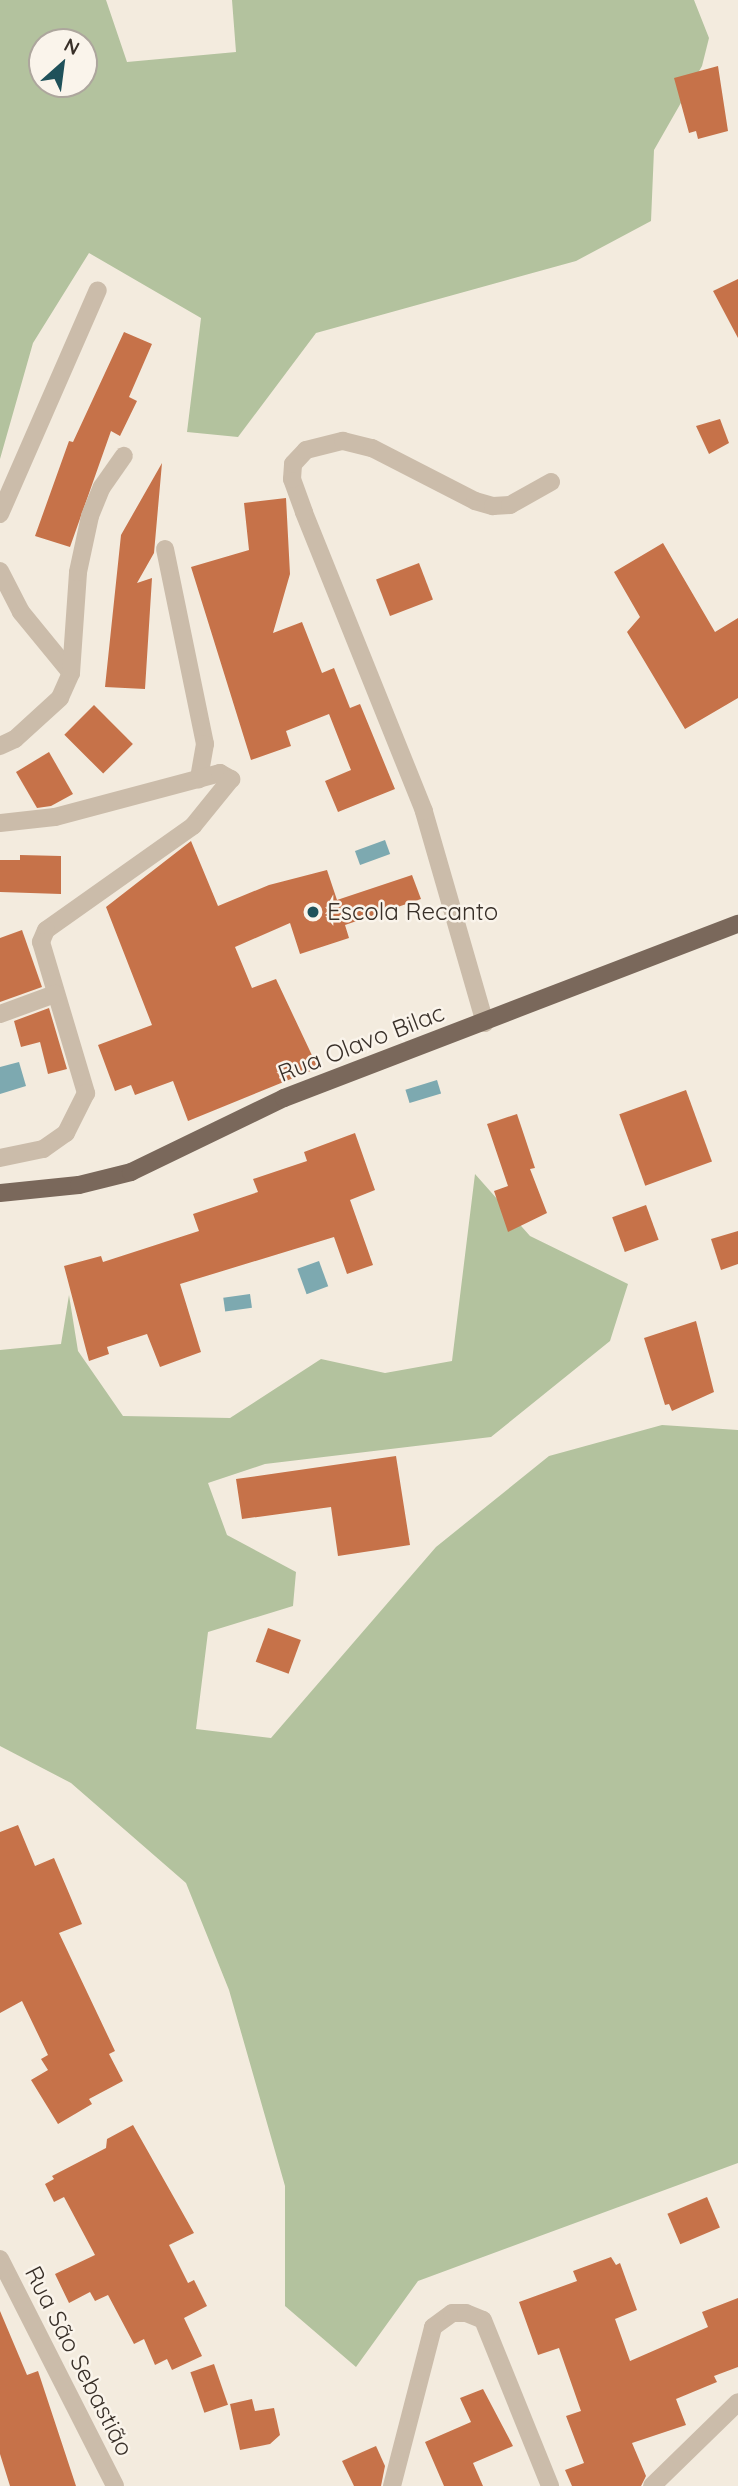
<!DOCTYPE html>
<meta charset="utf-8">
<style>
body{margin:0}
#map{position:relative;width:738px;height:2486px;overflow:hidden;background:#f3ebde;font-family:Quicksand,sans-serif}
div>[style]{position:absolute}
.green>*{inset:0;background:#b3c29e}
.water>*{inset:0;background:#7da9b0;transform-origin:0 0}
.building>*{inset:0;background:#c67249;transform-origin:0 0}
.minor>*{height:18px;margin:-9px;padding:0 9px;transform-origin:9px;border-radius:9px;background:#cbbcaa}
.major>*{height:18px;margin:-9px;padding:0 9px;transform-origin:9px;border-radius:9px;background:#7a685b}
.dots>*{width:19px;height:19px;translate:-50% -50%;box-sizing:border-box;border:4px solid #faf4eb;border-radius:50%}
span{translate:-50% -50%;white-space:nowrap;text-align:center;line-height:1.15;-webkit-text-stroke:5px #faf4eb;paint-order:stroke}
.poi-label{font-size:24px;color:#393029}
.left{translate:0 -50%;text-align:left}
.street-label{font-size:24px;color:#393029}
.north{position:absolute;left:28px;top:28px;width:70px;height:70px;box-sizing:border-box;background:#faf4eb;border:2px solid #ada69d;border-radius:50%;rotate:28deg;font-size:19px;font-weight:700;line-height:28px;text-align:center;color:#393029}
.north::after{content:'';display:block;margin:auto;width:24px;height:32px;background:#1f515a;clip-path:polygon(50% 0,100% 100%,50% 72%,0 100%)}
</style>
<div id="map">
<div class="green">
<div style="clip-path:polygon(evenodd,0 0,106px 0,127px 62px,236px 52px,232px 0,694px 0,709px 38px,702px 66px,654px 150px,651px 221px,576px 261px,316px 333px,238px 437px,187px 432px,201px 318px,89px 253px,33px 343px,0 459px,0 0,42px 42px,84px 42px,84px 84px,42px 84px,42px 42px)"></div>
<div style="clip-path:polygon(475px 1174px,530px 1236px,628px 1284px,610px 1341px,491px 1437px,265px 1464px,208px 1483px,227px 1535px,296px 1572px,293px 1606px,208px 1632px,196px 1729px,271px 1738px,436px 1547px,549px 1456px,662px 1425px,738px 1430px,738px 2163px,418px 2281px,356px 2367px,285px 2306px,285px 2186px,229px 1990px,186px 1883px,71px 1783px,0 1746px,0 1350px,61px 1344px,69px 1295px,78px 1351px,123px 1416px,230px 1418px,321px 1359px,385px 1373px,452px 1361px)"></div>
</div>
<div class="water">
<div style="left:385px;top:840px;width:15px;height:32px;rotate:70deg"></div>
<div style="clip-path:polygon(19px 1062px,26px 1086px,0 1094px,0 1067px)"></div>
<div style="left:437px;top:1080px;width:14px;height:33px;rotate:73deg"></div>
<div style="left:319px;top:1261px;width:27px;height:23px;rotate:70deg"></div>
<div style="left:250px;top:1294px;width:14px;height:27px;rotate:82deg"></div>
</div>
<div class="building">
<div style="clip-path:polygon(718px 66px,728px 131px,698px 139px,696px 131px,689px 133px,674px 78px)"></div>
<div style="clip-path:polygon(738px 279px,738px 338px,713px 291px)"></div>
<div style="clip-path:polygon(124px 332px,152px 344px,129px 397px,137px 401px,120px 436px,111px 431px,70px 547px,35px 536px,69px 441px,73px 442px)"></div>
<div style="clip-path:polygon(720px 419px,729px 443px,709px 454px,696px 426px)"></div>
<div style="clip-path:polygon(162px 463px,154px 553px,137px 583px,152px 578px,145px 689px,105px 687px,121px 535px)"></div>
<div style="clip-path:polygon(286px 498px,290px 574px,273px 633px,302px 622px,322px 673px,334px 668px,350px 708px,360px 704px,395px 789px,338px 812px,325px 781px,351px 770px,329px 714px,286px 731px,291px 746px,251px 760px,191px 567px,249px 550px,244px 503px)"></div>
<div style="clip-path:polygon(663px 543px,715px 632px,738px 618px,738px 698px,685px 729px,627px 632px,640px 617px,614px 572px)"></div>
<div style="left:419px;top:563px;width:39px;height:46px;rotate:69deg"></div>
<div style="left:94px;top:705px;width:55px;height:42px;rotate:45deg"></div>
<div style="clip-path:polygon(49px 752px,73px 794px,51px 806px,37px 808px,16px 772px)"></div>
<div style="clip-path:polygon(191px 841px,218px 906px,269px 885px,327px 870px,337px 900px,412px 875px,421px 899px,345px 925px,349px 938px,300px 954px,290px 923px,235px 947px,252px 988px,276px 979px,318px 1068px,188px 1121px,173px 1081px,135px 1095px,131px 1085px,115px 1091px,98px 1045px,152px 1025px,106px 907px)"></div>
<div style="clip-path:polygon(20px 855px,61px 856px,61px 894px,0 892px,0 860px,20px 860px)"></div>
<div style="clip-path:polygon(22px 930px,42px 987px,0 1002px,0 938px)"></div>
<div style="clip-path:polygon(49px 1008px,67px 1069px,48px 1074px,40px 1042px,21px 1047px,14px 1021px)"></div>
<div style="left:686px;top:1090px;width:76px;height:71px;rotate:70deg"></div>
<div style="clip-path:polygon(517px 1114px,535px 1168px,530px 1169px,547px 1213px,508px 1232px,494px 1191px,508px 1186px,487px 1124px)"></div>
<div style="clip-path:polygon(355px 1133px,375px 1190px,350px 1200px,373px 1265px,347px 1274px,334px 1237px,180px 1284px,201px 1352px,160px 1367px,147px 1334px,107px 1347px,109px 1354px,89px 1361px,64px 1266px,101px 1256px,103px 1262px,199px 1231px,193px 1214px,258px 1192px,253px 1179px,307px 1161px,304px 1152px)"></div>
<div style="left:646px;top:1205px;width:37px;height:36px;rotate:70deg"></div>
<div style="clip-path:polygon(738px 1231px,738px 1264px,721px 1270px,711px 1239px)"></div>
<div style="clip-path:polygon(696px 1321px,714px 1392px,672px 1411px,669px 1404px,665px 1405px,644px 1338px)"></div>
<div style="clip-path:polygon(396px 1456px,410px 1545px,338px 1556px,331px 1507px,242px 1519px,236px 1479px)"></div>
<div style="left:268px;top:1628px;width:35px;height:36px;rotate:20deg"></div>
<div style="clip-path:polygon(18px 1825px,35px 1866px,54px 1858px,82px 1924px,59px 1933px,115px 2051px,109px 2054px,123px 2081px,89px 2099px,92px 2104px,58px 2124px,31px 2080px,48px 2070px,41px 2059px,48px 2055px,22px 2001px,0 2013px,0 1832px)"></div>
<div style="clip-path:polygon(133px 2125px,194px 2233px,169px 2245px,188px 2283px,194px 2280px,207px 2306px,184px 2318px,202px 2356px,172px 2370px,167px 2359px,155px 2365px,144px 2339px,134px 2344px,108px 2295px,95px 2301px,90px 2292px,69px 2303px,55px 2274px,95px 2255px,64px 2197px,54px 2202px,45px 2184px,54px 2179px,52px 2176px,106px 2148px,107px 2139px)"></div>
<div style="left:707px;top:2197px;width:33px;height:43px;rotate:67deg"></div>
<div style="clip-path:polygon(611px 2257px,616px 2265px,620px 2263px,637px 2310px,615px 2319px,630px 2361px,708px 2327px,702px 2312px,738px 2298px,738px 2367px,714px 2376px,717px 2382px,676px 2399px,686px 2425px,632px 2443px,646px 2476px,641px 2486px,572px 2486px,565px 2470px,584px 2463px,566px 2416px,581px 2411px,559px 2348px,538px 2355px,519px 2302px,577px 2281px,573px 2271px)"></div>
<div style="clip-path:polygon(0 2311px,27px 2375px,38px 2371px,76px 2486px,10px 2486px,0 2454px)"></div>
<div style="left:214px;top:2364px;width:43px;height:25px;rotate:71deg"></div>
<div style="clip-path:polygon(483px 2389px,513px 2446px,473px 2463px,483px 2486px,444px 2486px,425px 2442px,471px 2422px,460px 2398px)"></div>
<div style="clip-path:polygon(252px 2399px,255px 2411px,274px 2408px,280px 2435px,270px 2444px,240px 2450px,230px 2404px)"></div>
<div style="clip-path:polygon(376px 2446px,385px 2466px,381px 2486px,354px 2486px,342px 2461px)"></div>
</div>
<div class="minor">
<div style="left:0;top:514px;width:244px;rotate:-66.4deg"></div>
<div style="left:165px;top:549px;width:199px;rotate:78.4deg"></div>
<div style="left:205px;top:744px;width:36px;rotate:100deg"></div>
<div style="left:0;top:571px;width:46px;rotate:62.9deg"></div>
<div style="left:21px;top:612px;width:79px;rotate:50.7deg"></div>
<div style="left:71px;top:673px;width:27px;rotate:114deg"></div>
<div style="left:60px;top:698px;width:61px;rotate:137.7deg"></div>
<div style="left:15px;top:739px;width:17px;rotate:155deg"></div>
<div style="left:71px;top:673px;width:101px;rotate:-86deg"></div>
<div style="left:78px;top:572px;width:57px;rotate:-77.9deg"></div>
<div style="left:90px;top:516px;width:31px;rotate:-68deg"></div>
<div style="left:102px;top:487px;width:38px;rotate:-55deg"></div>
<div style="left:0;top:823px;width:55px;rotate:-6.2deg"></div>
<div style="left:55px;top:817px;width:171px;rotate:-14.9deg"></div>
<div style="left:220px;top:773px;width:13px;rotate:29deg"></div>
<div style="left:231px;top:779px;width:60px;rotate:129deg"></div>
<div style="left:193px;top:826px;width:180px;rotate:144.7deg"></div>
<div style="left:46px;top:930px;width:13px;rotate:113deg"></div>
<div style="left:41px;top:942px;width:158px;rotate:73.4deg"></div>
<div style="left:86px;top:1093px;width:45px;rotate:116.6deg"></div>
<div style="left:66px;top:1133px;width:28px;rotate:145deg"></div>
<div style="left:43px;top:1149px;width:44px;rotate:168.2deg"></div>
<div style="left:0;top:1014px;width:59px;rotate:-20deg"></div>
<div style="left:485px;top:1023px;width:221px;rotate:-106.1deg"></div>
<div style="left:424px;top:811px;width:322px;rotate:-111.9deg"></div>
<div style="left:304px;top:512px;width:35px;rotate:-110deg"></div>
<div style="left:292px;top:479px;width:15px;rotate:-86deg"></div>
<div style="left:293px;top:464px;width:19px;rotate:-47deg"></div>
<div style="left:306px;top:450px;width:38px;rotate:-14deg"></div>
<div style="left:343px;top:441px;width:30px;rotate:14deg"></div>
<div style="left:372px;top:448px;width:116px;rotate:27.2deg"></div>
<div style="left:475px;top:501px;width:19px;rotate:16deg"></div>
<div style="left:493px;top:506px;width:17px;rotate:-3deg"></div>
<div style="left:510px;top:505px;width:47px;rotate:-29.3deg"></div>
<div style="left:0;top:2259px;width:254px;rotate:63.1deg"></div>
<div style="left:392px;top:2486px;width:164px;rotate:-75.5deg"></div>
<div style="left:433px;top:2327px;width:24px;rotate:-36deg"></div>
<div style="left:452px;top:2313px;width:14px"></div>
<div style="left:466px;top:2313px;width:18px;rotate:22deg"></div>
<div style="left:483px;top:2320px;width:179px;rotate:68deg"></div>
<div style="left:652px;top:2486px;width:120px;rotate:-44.3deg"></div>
</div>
<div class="major">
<div style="left:0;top:1193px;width:79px;rotate:-5.8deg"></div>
<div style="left:79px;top:1185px;width:54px;rotate:-14deg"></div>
<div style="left:131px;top:1172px;width:170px;rotate:-25.8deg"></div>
<div style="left:284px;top:1098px;width:486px;rotate:-21deg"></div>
</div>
<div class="dots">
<div style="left:313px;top:912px;background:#1f515a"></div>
</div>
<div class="poi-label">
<span class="left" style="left:327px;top:912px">Escola Recanto</span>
</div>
<div class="street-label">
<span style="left:361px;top:1043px;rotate:-21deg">Rua Olavo Bilac</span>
<span style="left:79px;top:2361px;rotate:63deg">Rua São Sebastião</span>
</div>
<div class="north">N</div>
</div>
